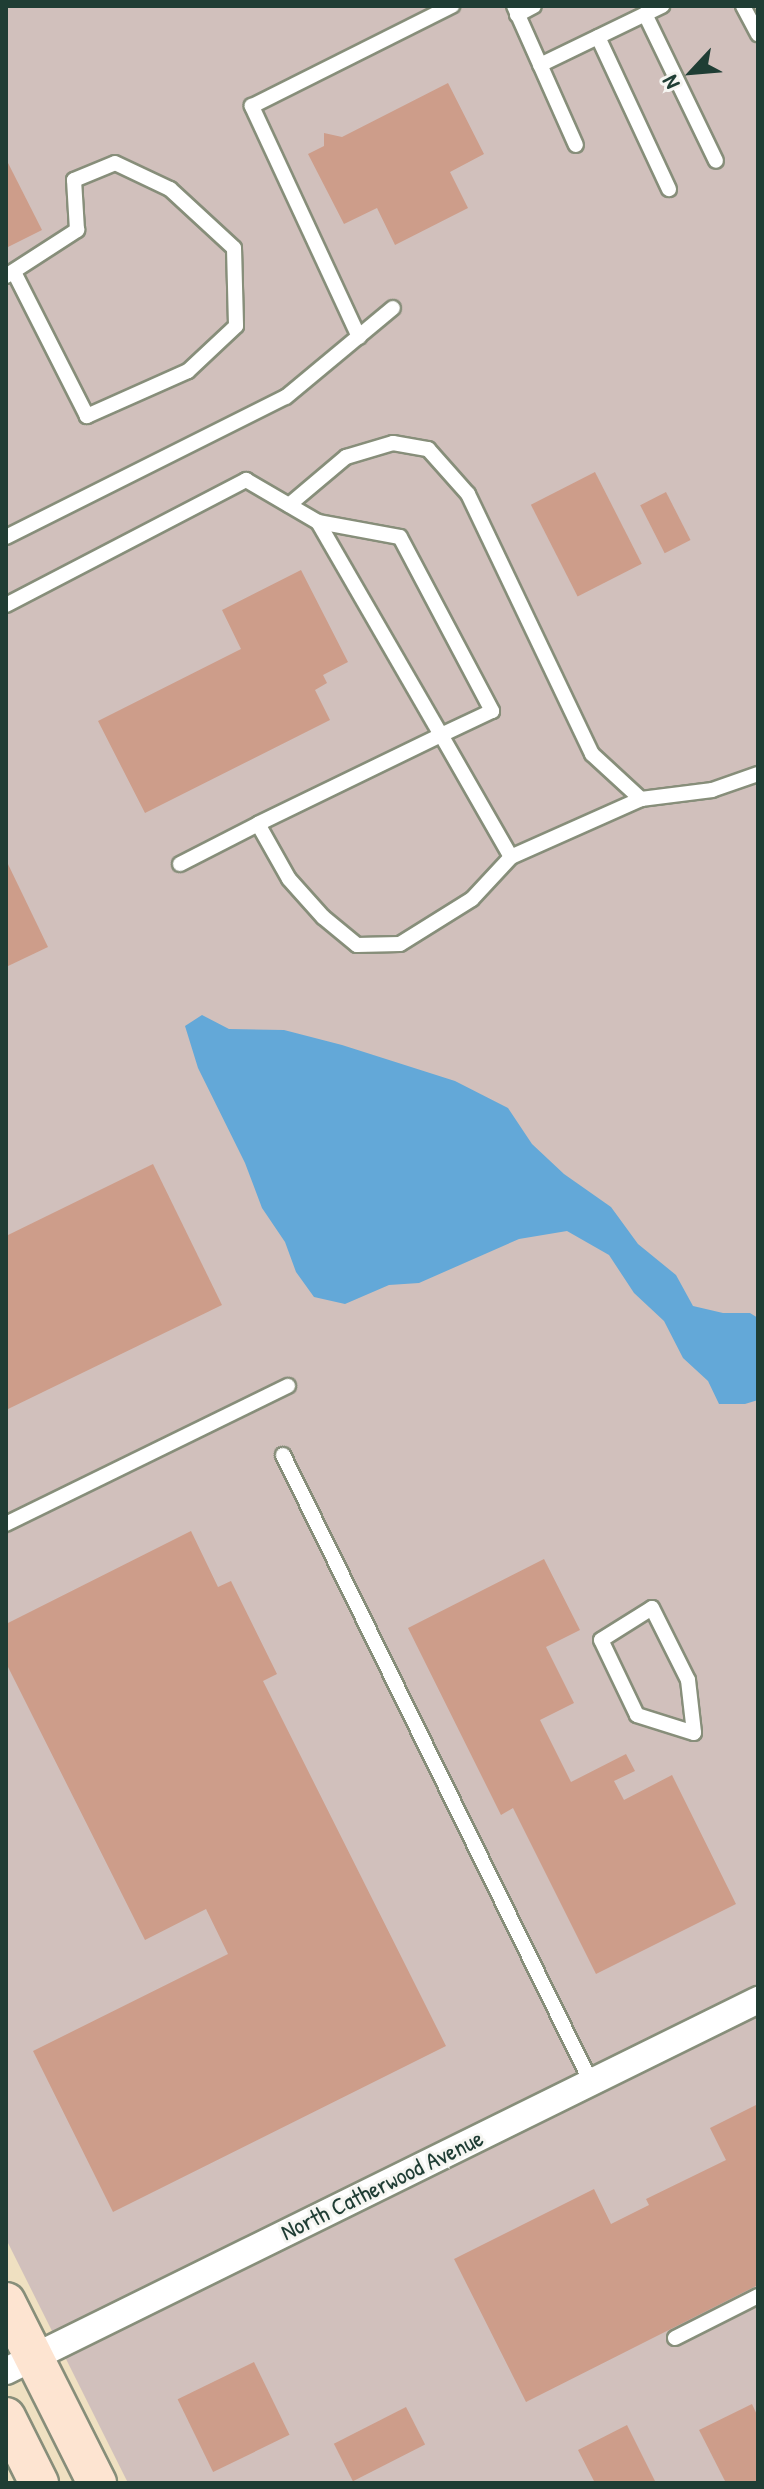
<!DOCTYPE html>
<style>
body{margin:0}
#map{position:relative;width:764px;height:2489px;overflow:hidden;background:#efe0c1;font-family:"Patrick Hand",sans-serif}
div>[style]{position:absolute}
.industrial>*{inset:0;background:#d1c0bc}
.water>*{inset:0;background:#63a8d8}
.building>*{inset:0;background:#cd9d8a;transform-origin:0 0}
.roads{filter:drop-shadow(2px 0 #878e7a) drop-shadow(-2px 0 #878e7a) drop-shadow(0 2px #878e7a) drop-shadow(0 -2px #878e7a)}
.lane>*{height:14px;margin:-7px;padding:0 7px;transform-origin:7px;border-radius:7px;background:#fff}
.street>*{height:26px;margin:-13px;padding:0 13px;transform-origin:13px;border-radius:13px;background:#fff}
.secondary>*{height:38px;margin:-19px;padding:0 19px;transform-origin:19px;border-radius:19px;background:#fde4d1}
span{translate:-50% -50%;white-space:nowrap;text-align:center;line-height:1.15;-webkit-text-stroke:6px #f6f6f2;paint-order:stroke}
.street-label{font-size:24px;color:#1f3d34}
.frame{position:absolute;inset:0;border:8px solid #1f3d34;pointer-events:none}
.north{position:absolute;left:652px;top:32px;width:80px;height:80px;-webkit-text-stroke:6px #f6f6f2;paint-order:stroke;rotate:244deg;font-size:22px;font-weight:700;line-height:32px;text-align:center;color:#1f3d34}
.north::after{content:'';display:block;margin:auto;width:28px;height:36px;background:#1f3d34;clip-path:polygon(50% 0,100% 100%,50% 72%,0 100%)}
</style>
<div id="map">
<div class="industrial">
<div style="clip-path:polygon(6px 6px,758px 6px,758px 2483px,128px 2483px,6px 2239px)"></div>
</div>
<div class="water">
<div style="clip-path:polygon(202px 1015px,229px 1029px,284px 1030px,342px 1045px,455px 1081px,508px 1108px,532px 1144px,564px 1174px,611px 1207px,638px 1244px,676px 1275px,693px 1306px,723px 1313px,750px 1313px,758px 1318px,758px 1400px,745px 1404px,719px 1404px,708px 1381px,683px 1358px,664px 1321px,634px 1293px,609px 1255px,567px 1231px,519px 1239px,419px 1283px,389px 1285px,345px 1304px,314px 1297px,296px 1272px,285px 1242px,262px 1208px,245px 1163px,198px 1068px,185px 1026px)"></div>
</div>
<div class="building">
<div style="clip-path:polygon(448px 83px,484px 154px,450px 172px,468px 208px,395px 245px,377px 208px,344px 224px,308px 154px,324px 146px,324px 133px,342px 137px)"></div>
<div style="clip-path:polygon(6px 159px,42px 230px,6px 248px)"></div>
<div style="left:595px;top:472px;width:103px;height:72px;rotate:63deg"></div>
<div style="left:666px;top:492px;width:54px;height:29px;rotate:63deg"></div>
<div style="clip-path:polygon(301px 570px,348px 662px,323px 675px,327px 683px,315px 690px,330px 720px,145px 813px,98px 721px,241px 649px,222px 610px)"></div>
<div style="clip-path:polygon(6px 860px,48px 947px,6px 967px)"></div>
<div style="clip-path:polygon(153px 1164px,222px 1305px,6px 1410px,6px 1236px)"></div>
<div style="clip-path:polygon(191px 1531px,218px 1587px,231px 1581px,277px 1674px,263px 1681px,446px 2046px,113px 2212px,33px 2051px,228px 1954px,206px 1909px,145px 1940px,6px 1663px,6px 1624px)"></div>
<div style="clip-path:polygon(544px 1559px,580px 1630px,546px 1647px,574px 1703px,540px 1720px,571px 1782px,626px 1754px,635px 1771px,614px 1781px,624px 1800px,672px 1775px,736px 1904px,596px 1974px,513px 1808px,501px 1815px,408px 1628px)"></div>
<div style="clip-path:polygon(758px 2104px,758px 2285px,526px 2402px,454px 2259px,594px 2189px,611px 2224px,649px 2205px,646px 2199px,726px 2160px,710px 2128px)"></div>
<div style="left:254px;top:2362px;width:81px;height:85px;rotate:64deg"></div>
<div style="clip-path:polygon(752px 2404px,758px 2417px,758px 2483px,726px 2483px,699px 2430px)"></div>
<div style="left:406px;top:2407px;width:42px;height:81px;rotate:63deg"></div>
<div style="clip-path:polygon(627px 2425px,656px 2483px,595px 2483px,578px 2450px)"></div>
</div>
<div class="roads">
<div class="lane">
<div style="left:514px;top:6px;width:152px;rotate:66deg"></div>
<div style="left:743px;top:6px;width:32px;rotate:62deg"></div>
<div style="left:645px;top:14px;width:163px;rotate:64.2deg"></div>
<div style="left:517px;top:15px;width:19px;rotate:-28deg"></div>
<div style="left:598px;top:37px;width:168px;rotate:65deg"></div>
<div style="left:540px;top:65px;width:136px;rotate:-25.8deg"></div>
<div style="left:6px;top:276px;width:85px;rotate:-32.9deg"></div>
<div style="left:77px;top:230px;width:50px;rotate:-93.4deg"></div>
<div style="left:74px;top:180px;width:44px;rotate:-22.5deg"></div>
<div style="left:115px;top:163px;width:61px;rotate:25.3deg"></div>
<div style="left:170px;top:189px;width:87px;rotate:42.7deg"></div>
<div style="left:234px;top:248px;width:78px;rotate:88.5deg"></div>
<div style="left:236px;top:326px;width:66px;rotate:136.8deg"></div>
<div style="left:188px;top:371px;width:111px;rotate:156deg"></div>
<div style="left:87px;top:416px;width:161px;rotate:-116.9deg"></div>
<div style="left:359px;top:337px;width:255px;rotate:-114.9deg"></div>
<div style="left:252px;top:106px;width:224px;rotate:-26.6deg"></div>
<div style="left:289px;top:505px;width:75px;rotate:-40.1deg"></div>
<div style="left:346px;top:457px;width:49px;rotate:-16.6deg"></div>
<div style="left:393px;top:443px;width:36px;rotate:10deg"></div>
<div style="left:428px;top:449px;width:60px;rotate:48.4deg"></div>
<div style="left:468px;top:494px;width:288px;rotate:64.5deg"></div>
<div style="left:592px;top:754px;width:67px;rotate:42.6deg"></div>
<div style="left:641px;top:799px;width:142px;rotate:156deg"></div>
<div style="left:6px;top:537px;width:313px;rotate:-26.6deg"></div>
<div style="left:286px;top:397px;width:139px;rotate:-39.8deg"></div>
<div style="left:6px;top:605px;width:271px;rotate:-27.5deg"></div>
<div style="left:246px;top:480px;width:83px;rotate:30.3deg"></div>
<div style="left:318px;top:522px;width:83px;rotate:10.4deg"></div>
<div style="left:400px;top:537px;width:197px;rotate:62.1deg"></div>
<div style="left:492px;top:711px;width:56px;rotate:154.8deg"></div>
<div style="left:441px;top:735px;width:203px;rotate:154.1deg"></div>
<div style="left:258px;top:824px;width:63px;rotate:60.6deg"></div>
<div style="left:289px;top:879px;width:51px;rotate:48.2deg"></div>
<div style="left:323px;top:917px;width:44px;rotate:39.5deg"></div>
<div style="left:357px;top:945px;width:43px;rotate:-1.3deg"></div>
<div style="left:400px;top:944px;width:85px;rotate:-32deg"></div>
<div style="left:472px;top:899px;width:57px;rotate:-47.1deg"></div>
<div style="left:511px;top:857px;width:141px;rotate:-119.8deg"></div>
<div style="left:441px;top:735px;width:246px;rotate:-120deg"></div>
<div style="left:641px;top:799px;width:72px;rotate:-7.2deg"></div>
<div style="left:712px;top:790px;width:49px;rotate:-19.2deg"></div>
<div style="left:180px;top:864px;width:88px;rotate:-27.1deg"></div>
<div style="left:283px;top:1455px;width:699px;rotate:63.84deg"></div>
<div style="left:6px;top:1524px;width:314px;rotate:-26.1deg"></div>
<div style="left:652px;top:1608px;width:80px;rotate:63.4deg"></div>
<div style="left:688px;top:1680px;width:53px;rotate:83.5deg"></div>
<div style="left:694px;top:1733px;width:60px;rotate:-162.5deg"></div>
<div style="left:637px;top:1715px;width:83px;rotate:-115.6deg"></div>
<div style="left:601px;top:1640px;width:60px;rotate:-32.1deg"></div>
<div style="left:675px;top:2338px;width:93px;rotate:-26.8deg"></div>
</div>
<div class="street">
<div style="left:6px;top:2371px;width:839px;rotate:-26.26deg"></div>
</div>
<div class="secondary">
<div style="left:6px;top:2302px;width:203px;rotate:63.3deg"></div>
<div style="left:6px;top:2417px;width:74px;rotate:63.4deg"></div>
</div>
</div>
<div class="street-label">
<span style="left:382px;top:2185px;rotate:-26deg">North Catherwood Avenue</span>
</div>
<div class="frame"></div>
<div class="north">N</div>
</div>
